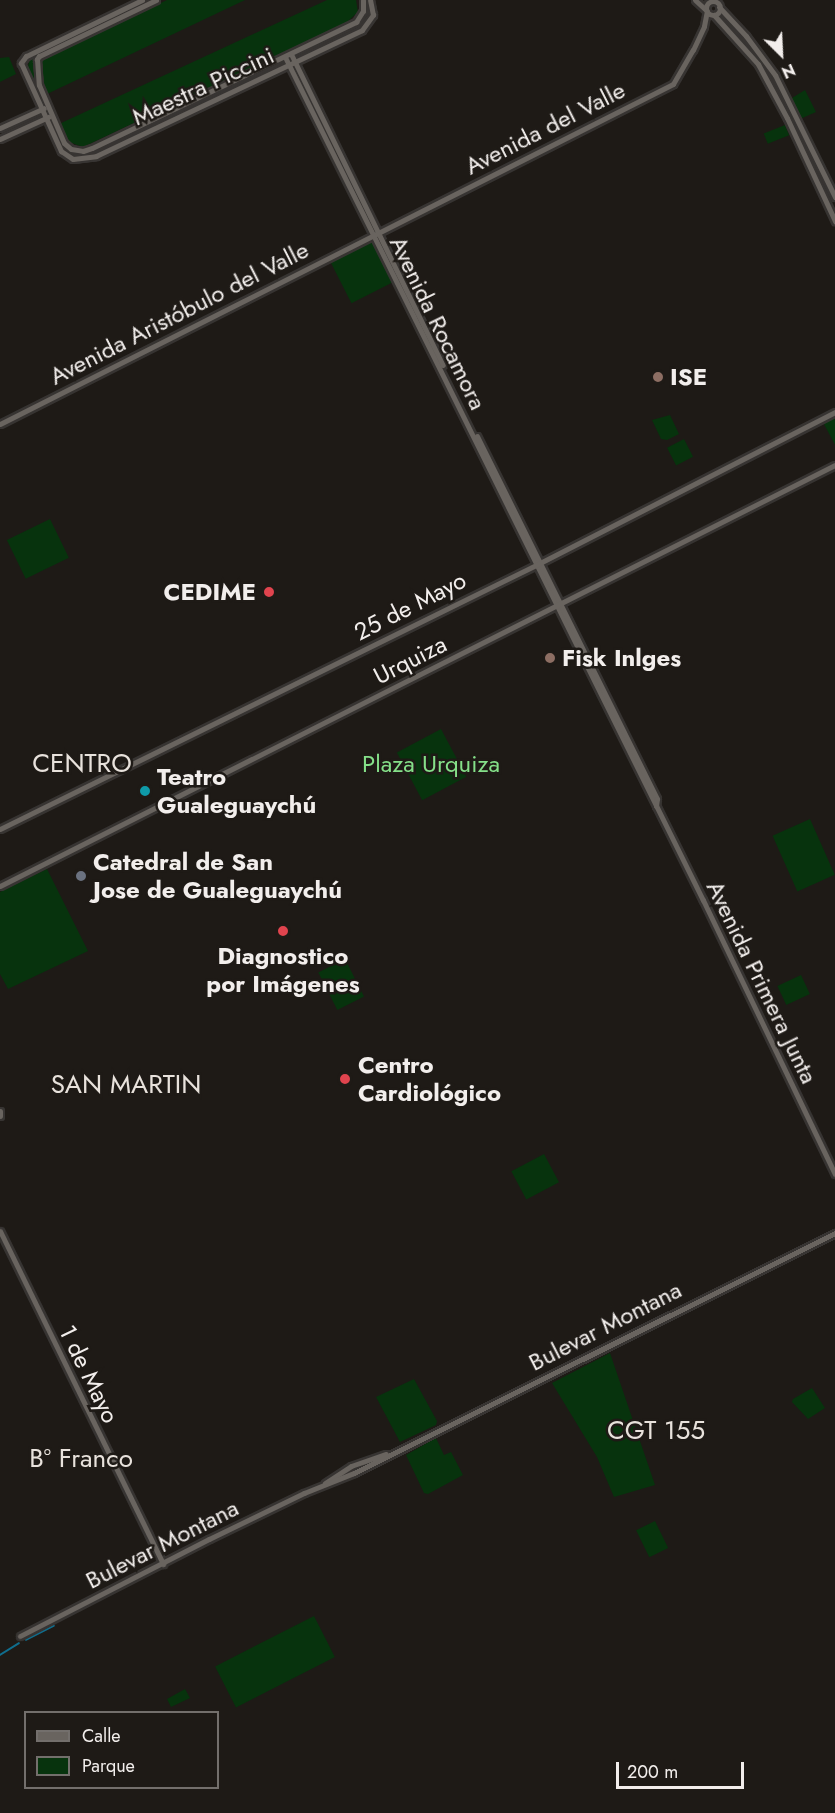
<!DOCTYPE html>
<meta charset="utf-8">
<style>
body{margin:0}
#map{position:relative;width:835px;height:1813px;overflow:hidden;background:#1e1a16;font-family:Jost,sans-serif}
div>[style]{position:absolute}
.green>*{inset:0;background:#07330d;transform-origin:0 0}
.stream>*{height:1.5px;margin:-0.75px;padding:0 0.75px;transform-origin:0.75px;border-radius:0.75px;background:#106e8e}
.roads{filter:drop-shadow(2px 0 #373432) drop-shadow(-2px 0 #373432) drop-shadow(0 2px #373432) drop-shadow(0 -2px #373432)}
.secondary>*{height:5px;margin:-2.5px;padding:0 2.5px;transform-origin:2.5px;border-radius:2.5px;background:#69645f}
.secondary>.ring{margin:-2.5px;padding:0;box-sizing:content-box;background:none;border:5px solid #69645f;border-radius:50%}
.dots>*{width:16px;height:16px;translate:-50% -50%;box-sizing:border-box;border:3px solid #1e1a16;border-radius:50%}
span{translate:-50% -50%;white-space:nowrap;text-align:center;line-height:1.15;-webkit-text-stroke:5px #1e1a16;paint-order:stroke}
.street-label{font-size:24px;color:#f2eeec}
.poi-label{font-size:24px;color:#f2eeec;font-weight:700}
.left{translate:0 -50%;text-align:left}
.right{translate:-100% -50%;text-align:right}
.park-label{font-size:24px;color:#85e089}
.neighbourhood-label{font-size:26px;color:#e8e2dc}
.legend{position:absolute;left:24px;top:1711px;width:195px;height:78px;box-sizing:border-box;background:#1e1a16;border:2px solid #736f6c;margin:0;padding:8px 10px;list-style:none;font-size:18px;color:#f2eeec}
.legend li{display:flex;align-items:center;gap:12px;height:30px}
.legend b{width:30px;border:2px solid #736f6c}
.north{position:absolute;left:751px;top:24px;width:60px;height:60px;-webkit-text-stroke:4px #1e1a16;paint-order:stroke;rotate:156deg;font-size:16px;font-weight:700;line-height:24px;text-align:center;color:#f2eeec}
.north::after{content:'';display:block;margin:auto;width:21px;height:27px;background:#f2eeec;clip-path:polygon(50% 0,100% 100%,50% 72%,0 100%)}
.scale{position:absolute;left:616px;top:1762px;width:128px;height:27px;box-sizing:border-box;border:3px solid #f2eeec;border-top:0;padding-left:8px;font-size:18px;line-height:21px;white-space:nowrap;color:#f2eeec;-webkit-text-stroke:4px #1e1a16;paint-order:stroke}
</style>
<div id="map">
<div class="green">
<div style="clip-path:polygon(167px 0,245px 0,45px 95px,42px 88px,41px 59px)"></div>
<div style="clip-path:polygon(327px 0,356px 0,358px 12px,346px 23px,83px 147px,66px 141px,59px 124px)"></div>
<div style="clip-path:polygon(728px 20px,763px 60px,777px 87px,774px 87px,759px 63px,725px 24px)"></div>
<div style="clip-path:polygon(31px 56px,35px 58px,36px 87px,42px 100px,40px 102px,27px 69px)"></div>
<div style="clip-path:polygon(9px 57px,16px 74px,0 82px,0 58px)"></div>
<div style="clip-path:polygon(805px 90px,816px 112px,800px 119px,791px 102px,792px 98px)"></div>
<div style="left:785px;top:125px;width:11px;height:23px;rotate:68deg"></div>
<div style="clip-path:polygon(803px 144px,807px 144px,823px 179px,822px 180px,818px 179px)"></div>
<div style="left:372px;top:240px;width:47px;height:47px;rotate:63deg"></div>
<div style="clip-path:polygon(670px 415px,679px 434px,667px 440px,661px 439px,652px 420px)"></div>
<div style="clip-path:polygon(835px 416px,835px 445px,824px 424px)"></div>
<div style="left:684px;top:439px;width:20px;height:19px;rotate:63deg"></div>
<div style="left:50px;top:519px;width:43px;height:48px;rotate:64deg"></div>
<div style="left:441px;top:729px;width:54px;height:50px;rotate:62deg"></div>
<div style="left:810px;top:819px;width:61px;height:41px;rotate:66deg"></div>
<div style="clip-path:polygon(47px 869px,88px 951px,8px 989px,0 974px,0 892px)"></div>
<div style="left:345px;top:959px;width:42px;height:30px;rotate:63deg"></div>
<div style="left:801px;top:975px;width:21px;height:26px;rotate:65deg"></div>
<div style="left:544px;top:1154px;width:32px;height:37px;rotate:62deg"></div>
<div style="clip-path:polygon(610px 1353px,655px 1485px,614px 1497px,597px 1457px,552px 1383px)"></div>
<div style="clip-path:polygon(414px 1379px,437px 1421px,436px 1425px,400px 1442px,376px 1397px)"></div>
<div style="clip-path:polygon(812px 1388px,825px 1408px,808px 1419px,792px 1402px,793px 1399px)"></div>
<div style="clip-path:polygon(436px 1438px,444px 1455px,451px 1452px,463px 1475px,428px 1494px,424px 1493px,406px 1455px)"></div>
<div style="left:655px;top:1521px;width:30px;height:21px;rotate:64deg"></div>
<div style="left:314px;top:1616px;width:46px;height:111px;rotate:63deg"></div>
<div style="clip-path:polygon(185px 1689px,190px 1698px,171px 1707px,167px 1699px)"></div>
</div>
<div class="stream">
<div style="left:26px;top:1640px;width:31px;rotate:-27deg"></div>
<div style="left:0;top:1655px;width:22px;rotate:-32deg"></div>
</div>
<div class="roads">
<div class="secondary">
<div style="left:142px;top:0;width:129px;rotate:154.2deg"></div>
<div style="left:26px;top:56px;width:9px;rotate:126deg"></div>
<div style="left:21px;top:63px;width:97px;rotate:65.6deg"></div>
<div style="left:61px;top:151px;width:14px;rotate:34deg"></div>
<div style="left:73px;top:159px;width:23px;rotate:-7deg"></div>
<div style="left:96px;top:156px;width:294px;rotate:-25.3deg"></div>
<div style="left:362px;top:30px;width:19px;rotate:-54deg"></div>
<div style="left:373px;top:15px;width:15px;rotate:-101deg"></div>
<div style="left:156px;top:0;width:130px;rotate:154.4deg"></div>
<div style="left:39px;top:56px;width:4px;rotate:124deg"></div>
<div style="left:37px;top:59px;width:26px;rotate:86deg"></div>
<div style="left:39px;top:85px;width:63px;rotate:66.7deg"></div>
<div style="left:64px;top:143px;width:9px;rotate:41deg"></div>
<div style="left:71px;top:149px;width:12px;rotate:9deg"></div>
<div style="left:83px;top:151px;width:9px;rotate:-18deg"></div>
<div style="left:92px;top:148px;width:293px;rotate:-25.5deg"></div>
<div style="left:356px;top:22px;width:13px;rotate:-58deg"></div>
<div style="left:363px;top:11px;width:11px;rotate:-90deg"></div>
<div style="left:695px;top:0;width:15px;rotate:42deg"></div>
<div class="ring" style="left:706px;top:1px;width:9px;height:9px"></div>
<div style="left:719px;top:7px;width:40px;rotate:47deg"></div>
<div style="left:746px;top:36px;width:49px;rotate:53.4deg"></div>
<div style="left:775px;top:75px;width:136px;rotate:63.8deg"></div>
<div style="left:714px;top:15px;width:66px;rotate:48.1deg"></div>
<div style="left:758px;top:64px;width:61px;rotate:61.8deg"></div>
<div style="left:787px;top:118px;width:114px;rotate:65deg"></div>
<div style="left:291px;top:54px;width:346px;rotate:64deg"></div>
<div style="left:285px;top:57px;width:941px;rotate:63.63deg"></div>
<div style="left:703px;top:900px;width:304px;rotate:64.3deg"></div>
<div style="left:0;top:128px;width:48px;rotate:-24.4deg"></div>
<div style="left:0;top:139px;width:53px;rotate:-24.6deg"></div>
<div style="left:0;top:424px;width:754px;rotate:-26.8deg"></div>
<div style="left:673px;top:84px;width:39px;rotate:-60deg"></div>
<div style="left:693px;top:50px;width:26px;rotate:-65deg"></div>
<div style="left:704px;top:26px;width:15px;rotate:-79deg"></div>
<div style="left:477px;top:436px;width:405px;rotate:63.6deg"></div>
<div style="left:657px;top:799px;width:7px;rotate:98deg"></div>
<div style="left:0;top:829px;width:597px;rotate:-26.22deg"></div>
<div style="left:536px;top:565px;width:336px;rotate:-27.1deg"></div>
<div style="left:0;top:886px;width:935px;rotate:-26.76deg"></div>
<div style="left:0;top:1111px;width:5px;rotate:90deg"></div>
<div style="left:0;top:1231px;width:371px;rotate:63.9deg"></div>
<div style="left:325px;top:1483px;width:31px;rotate:-33deg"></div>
<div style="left:351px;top:1466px;width:37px;rotate:-19deg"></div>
<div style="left:20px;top:1636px;width:212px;rotate:-27.2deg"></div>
<div style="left:209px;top:1539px;width:106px;rotate:-25.8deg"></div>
<div style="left:304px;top:1493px;width:54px;rotate:-21.8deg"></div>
<div style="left:354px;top:1473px;width:538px;rotate:-26.52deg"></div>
</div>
</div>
<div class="dots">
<div style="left:658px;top:377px;background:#8d6e63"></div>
<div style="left:269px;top:592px;background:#e0444e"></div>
<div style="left:550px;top:658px;background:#8d6e63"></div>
<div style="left:145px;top:791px;background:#0f9aa8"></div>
<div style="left:81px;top:876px;background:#6b7280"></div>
<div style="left:283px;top:931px;background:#e0444e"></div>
<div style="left:345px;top:1079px;background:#e0444e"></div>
</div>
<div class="street-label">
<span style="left:203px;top:86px;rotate:-25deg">Maestra Piccini</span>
<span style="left:545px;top:128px;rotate:-27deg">Avenida del Valle</span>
<span style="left:179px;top:313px;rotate:-27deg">Avenida Aristóbulo del Valle</span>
<span style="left:438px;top:323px;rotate:64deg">Avenida Rocamora</span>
<span style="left:410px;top:606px;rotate:-27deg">25 de Mayo</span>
<span style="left:410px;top:660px;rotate:-27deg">Urquiza</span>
<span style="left:762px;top:982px;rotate:64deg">Avenida Primera Junta</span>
<span style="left:605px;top:1326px;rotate:-27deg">Bulevar Montana</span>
<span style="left:89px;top:1374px;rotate:64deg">1 de Mayo</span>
<span style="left:162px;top:1544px;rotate:-27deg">Bulevar Montana</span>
</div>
<div class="poi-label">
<span class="left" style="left:670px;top:377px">ISE</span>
<span class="right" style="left:256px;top:592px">CEDIME</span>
<span class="left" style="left:562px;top:658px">Fisk Inlges</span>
<span class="left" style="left:157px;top:791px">Teatro<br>Gualeguaychú</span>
<span class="left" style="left:93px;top:876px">Catedral de San<br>Jose de Gualeguaychú</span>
<span style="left:283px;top:970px">Diagnostico<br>por Imágenes</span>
<span class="left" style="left:358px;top:1079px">Centro<br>Cardiológico</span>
</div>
<div class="park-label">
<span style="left:431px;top:764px">Plaza Urquiza</span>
</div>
<div class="neighbourhood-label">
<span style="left:82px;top:764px">CENTRO</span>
<span style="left:126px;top:1085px">SAN MARTIN</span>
<span style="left:656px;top:1431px">CGT 155</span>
<span style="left:81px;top:1459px">Bº Franco</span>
</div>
<ul class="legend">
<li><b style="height:8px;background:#69645f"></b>Calle</li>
<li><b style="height:16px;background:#07330d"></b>Parque</li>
</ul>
<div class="north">N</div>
<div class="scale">200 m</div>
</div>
